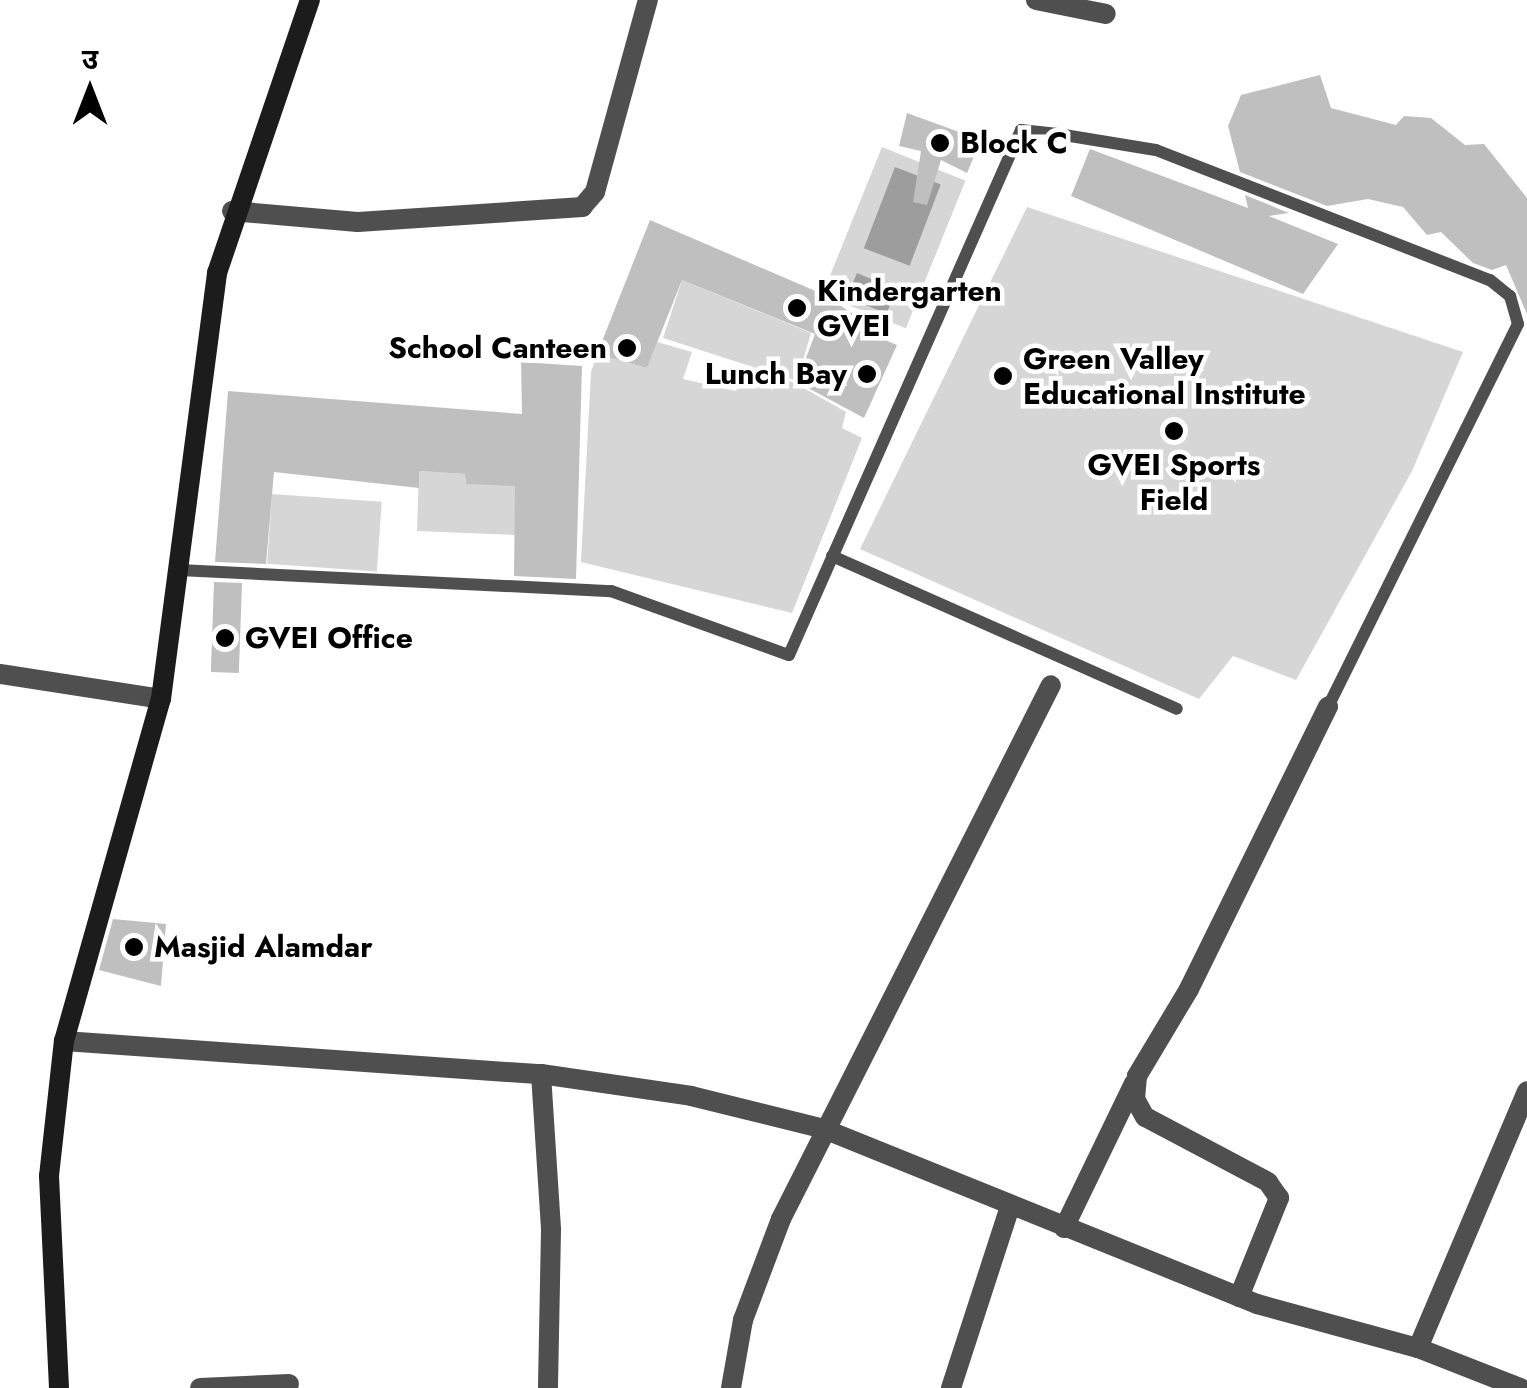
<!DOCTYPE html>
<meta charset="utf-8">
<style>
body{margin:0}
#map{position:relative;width:1527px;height:1388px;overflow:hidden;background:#fff;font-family:Jost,"Noto Sans Devanagari",sans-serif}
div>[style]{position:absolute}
.green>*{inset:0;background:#d6d6d6;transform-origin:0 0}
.water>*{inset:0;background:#9d9d9d;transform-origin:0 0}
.building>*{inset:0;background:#bfbfbf;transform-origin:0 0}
.lane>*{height:12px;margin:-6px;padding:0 6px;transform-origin:6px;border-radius:6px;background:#4f4f4f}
.street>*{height:20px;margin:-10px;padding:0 10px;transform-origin:10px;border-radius:10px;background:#4f4f4f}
.secondary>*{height:20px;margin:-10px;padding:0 10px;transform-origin:10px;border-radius:10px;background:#1c1c1c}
.dots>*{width:28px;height:28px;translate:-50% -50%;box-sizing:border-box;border:5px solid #fff;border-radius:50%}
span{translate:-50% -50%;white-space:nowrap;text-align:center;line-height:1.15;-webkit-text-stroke:9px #fff;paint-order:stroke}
.poi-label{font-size:30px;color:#000;font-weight:700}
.left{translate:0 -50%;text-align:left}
.right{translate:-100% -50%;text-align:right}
.north{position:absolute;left:40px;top:40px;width:100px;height:100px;-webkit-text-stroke:8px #fff;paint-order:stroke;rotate:0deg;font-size:28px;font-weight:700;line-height:40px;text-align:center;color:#000}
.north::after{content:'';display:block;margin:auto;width:35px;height:45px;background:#000;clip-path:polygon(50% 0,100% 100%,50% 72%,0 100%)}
</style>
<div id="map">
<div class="green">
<div style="left:882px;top:147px;width:90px;height:159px;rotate:22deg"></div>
<div style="clip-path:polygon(1027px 207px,1463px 352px,1412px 471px,1296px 680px,1233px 656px,1199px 699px,860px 549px)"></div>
<div style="clip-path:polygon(682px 280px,811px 333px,797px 381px,663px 338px)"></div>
<div style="clip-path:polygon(657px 342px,692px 352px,683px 379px,736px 391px,744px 366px,795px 383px,846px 412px,842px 428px,862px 438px,792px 613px,581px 562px,591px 372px,597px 354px,647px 368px)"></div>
<div style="clip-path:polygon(419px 471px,465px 474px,466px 484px,515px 477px,515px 535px,417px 531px)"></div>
<div style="left:272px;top:494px;width:110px;height:70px;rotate:4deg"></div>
</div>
<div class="water">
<div style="left:895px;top:167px;width:49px;height:87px;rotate:21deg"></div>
<div style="left:857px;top:273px;width:43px;height:26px;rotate:23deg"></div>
</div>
<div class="building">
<div style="clip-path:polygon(1320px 75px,1331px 108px,1396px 125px,1404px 116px,1431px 118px,1465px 145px,1484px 144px,1527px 198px,1527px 314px,1506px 265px,1492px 270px,1473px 263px,1441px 232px,1427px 235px,1403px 207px,1368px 199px,1327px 206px,1240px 172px,1228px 126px,1241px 95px)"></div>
<div style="clip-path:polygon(907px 113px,981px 140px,967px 173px,941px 160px,927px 205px,913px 202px,921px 151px,899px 146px)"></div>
<div style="clip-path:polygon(1090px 149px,1248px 208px,1245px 195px,1289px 213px,1269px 216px,1338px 244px,1303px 294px,1071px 196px)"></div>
<div style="clip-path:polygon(650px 220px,820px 293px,871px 325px,866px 332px,897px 345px,864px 418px,797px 382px,815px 334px,682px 280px,647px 368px,597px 354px)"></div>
<div style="clip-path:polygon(521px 362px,582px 366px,576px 579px,514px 576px,515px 486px,466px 484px,465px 474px,419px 471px,419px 488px,274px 472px,266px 564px,215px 562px,228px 391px,522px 414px)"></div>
<div style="left:214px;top:582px;width:28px;height:90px;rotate:2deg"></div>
<div style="clip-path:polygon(113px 919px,166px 924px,161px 986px,99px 970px)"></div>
</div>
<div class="lane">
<div style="left:832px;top:556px;width:377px;rotate:23.9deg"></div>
<div style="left:179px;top:570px;width:433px;rotate:2.8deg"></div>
<div style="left:611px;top:591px;width:189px;rotate:19.8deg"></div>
<div style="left:789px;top:655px;width:574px;rotate:-66.16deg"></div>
<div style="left:1021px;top:130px;width:37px;rotate:6deg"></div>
<div style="left:1058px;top:134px;width:99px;rotate:9.3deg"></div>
<div style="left:1156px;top:150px;width:358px;rotate:21.3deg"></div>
<div style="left:1490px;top:280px;width:26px;rotate:39deg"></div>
<div style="left:1510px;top:296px;width:29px;rotate:74deg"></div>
<div style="left:1518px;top:324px;width:427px;rotate:116.4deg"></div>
</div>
<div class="street">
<div style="left:1036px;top:0;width:71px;rotate:11.3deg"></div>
<div style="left:232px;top:211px;width:126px;rotate:5deg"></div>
<div style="left:358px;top:222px;width:225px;rotate:-3.8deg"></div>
<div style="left:582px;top:207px;width:20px;rotate:-49deg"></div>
<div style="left:595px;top:192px;width:199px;rotate:-74.6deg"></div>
<div style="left:0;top:674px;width:163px;rotate:8.8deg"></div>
<div style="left:64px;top:1041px;width:478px;rotate:4deg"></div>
<div style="left:541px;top:1074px;width:152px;rotate:8.3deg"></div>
<div style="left:691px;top:1096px;width:137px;rotate:13.9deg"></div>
<div style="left:824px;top:1129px;width:467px;rotate:22deg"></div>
<div style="left:1257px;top:1304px;width:167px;rotate:15.3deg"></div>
<div style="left:1418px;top:1348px;width:110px;rotate:21.4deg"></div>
<div style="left:541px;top:1074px;width:156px;rotate:86.3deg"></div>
<div style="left:551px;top:1230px;width:158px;rotate:91.1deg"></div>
<div style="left:1064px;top:1228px;width:161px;rotate:-64.2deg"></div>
<div style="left:1239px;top:1297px;width:107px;rotate:-68deg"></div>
<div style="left:1279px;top:1198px;width:19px;rotate:-125deg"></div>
<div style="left:1268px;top:1182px;width:139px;rotate:-152.1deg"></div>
<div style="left:1145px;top:1117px;width:21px;rotate:-119deg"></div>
<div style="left:1135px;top:1099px;width:23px;rotate:-85deg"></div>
<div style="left:1137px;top:1076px;width:101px;rotate:-59.1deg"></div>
<div style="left:1189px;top:989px;width:315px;rotate:-63.8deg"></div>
<div style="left:1418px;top:1348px;width:279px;rotate:-67deg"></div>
<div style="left:200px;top:1388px;width:89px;rotate:-2.6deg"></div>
<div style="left:731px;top:1388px;width:69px;rotate:-80deg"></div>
<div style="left:743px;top:1320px;width:108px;rotate:-69.4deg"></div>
<div style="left:781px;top:1219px;width:598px;rotate:-63.18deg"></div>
<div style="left:951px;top:1388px;width:191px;rotate:-72deg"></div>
</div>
<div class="secondary">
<div style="left:59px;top:1388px;width:212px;rotate:-92.7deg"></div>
<div style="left:49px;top:1176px;width:136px;rotate:-83.7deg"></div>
<div style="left:64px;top:1041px;width:355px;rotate:-74.2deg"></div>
<div style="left:161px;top:699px;width:430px;rotate:-82.5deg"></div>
<div style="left:217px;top:273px;width:288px;rotate:-71.2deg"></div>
</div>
<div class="dots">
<div style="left:940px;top:143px;background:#000"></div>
<div style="left:797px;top:308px;background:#000"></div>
<div style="left:627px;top:348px;background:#000"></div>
<div style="left:867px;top:374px;background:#000"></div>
<div style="left:1003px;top:376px;background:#000"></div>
<div style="left:1174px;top:431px;background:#000"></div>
<div style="left:225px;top:638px;background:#000"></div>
<div style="left:134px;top:947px;background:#000"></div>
</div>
<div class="poi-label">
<span class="left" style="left:960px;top:143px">Block C</span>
<span class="left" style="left:817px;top:308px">Kindergarten<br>GVEI</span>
<span class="right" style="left:607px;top:348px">School Canteen</span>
<span class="left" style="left:1023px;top:376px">Green Valley<br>Educational Institute</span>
<span class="right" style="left:847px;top:374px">Lunch Bay</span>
<span style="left:1174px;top:482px">GVEI Sports<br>Field</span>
<span class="left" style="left:245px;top:638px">GVEI Office</span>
<span class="left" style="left:154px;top:947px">Masjid Alamdar</span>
</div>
<div class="north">उ</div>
</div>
